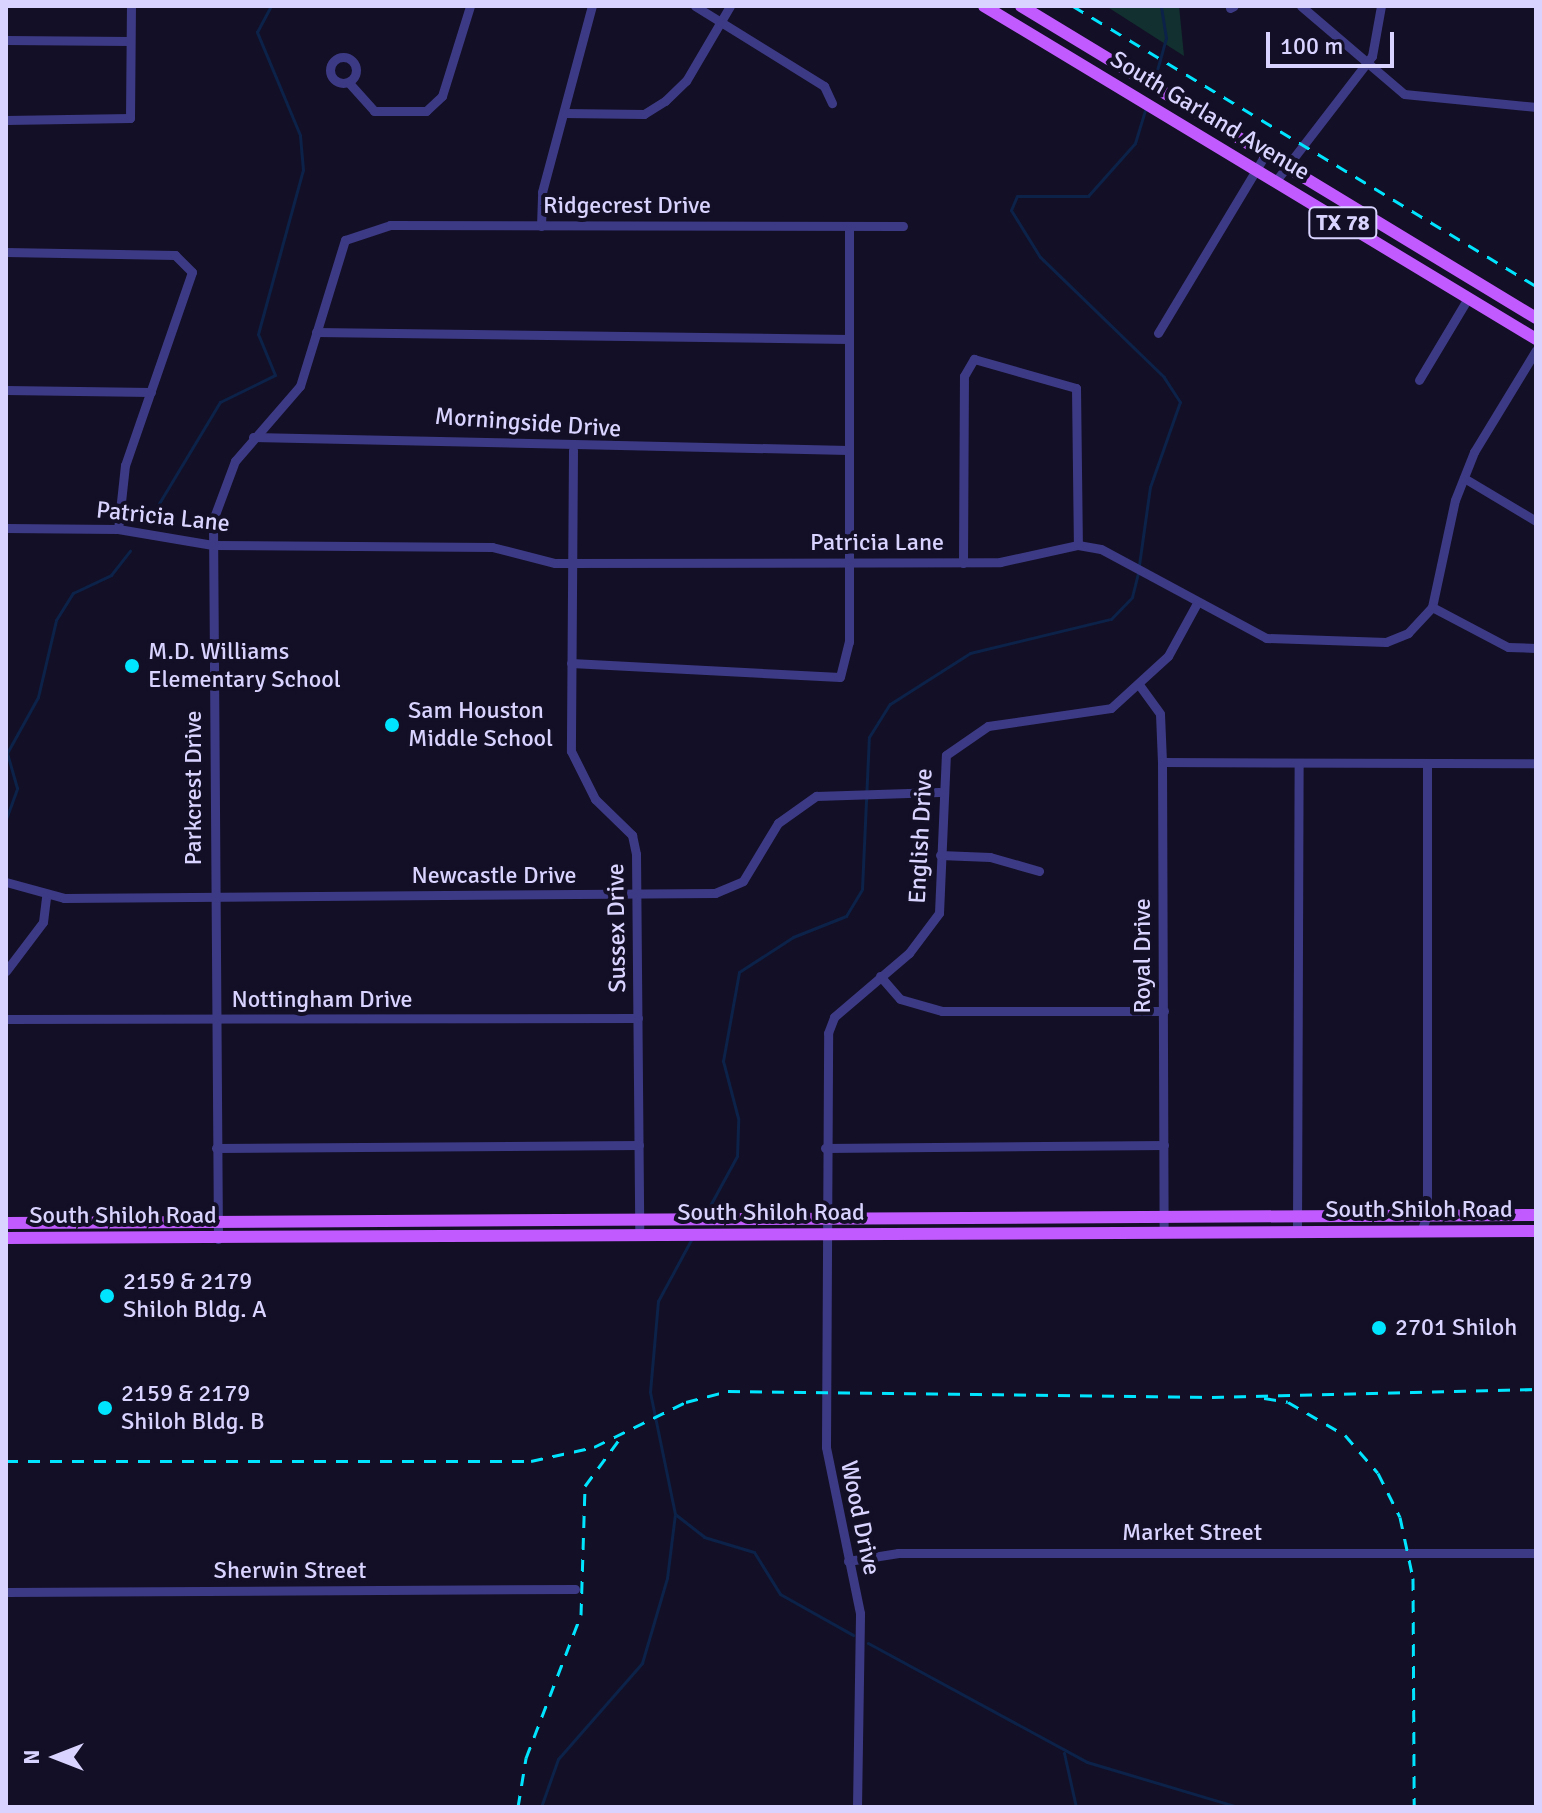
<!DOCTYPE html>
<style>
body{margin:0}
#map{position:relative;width:1542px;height:1813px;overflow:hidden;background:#130f26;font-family:Signika,sans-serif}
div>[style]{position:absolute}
.green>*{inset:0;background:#12302f}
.stream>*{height:3px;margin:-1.5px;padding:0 1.5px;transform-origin:1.5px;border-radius:1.5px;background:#0c2248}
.minor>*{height:9px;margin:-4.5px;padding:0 4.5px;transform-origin:4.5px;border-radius:4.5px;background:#3d3a85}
.minor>.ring{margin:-4.5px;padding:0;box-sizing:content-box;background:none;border:9px solid #3d3a85;border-radius:50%}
.major>*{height:12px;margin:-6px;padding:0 6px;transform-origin:6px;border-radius:6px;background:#c25bff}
.rail>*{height:3px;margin-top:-1.5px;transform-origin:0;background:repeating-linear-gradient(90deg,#00e5ff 0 12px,transparent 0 22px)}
.dots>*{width:22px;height:22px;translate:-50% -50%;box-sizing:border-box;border:4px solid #130f26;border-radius:50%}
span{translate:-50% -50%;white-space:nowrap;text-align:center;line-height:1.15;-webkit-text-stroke:8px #130f26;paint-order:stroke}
.shield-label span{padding:2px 6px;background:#130f26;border:2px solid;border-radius:6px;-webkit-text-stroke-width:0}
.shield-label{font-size:22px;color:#d9d4ff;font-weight:700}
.street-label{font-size:24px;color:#d9d4ff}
.poi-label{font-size:24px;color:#d9d4ff}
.left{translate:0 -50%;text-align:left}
.frame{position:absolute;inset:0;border:8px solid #d9d4ff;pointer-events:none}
.north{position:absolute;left:16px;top:1717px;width:80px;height:80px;-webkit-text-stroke:6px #130f26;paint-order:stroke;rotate:270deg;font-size:22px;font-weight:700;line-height:32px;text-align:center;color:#d9d4ff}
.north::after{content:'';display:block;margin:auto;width:28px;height:36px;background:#d9d4ff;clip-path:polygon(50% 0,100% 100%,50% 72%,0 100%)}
.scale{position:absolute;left:1266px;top:32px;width:128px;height:36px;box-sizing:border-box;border:4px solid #d9d4ff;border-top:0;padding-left:10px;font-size:24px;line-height:28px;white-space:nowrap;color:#d9d4ff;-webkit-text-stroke:6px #130f26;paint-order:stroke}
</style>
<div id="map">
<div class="green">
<div style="clip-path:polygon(1106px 6px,1179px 6px,1184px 56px)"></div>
</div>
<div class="stream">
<div style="left:1154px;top:81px;width:45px;rotate:-74.4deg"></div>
<div style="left:1166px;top:38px;width:32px;rotate:-99deg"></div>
<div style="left:149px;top:520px;width:138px;rotate:-59deg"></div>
<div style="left:220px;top:402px;width:61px;rotate:-26.1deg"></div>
<div style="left:275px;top:375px;width:44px;rotate:-112.5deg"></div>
<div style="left:258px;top:334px;width:170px;rotate:-74.7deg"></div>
<div style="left:303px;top:170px;width:35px;rotate:-95deg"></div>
<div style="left:300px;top:135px;width:112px;rotate:-112.7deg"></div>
<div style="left:257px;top:32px;width:30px;rotate:-62deg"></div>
<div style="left:1139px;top:565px;width:79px;rotate:-82deg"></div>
<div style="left:1150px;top:487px;width:90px;rotate:-70.6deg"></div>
<div style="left:1180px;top:402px;width:30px;rotate:-123deg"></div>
<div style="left:1164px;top:377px;width:173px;rotate:-135.9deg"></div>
<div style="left:1040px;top:257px;width:55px;rotate:-121.7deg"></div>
<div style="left:1011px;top:210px;width:15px;rotate:-67deg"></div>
<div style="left:1017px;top:196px;width:71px"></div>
<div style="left:1088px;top:196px;width:71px;rotate:-48.4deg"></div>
<div style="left:1135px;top:143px;width:38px;rotate:-73deg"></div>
<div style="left:6px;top:819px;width:33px;rotate:-70deg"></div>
<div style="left:17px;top:788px;width:36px;rotate:-106deg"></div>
<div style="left:7px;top:753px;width:64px;rotate:-61deg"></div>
<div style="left:38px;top:697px;width:79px;rotate:-76.8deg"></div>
<div style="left:56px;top:620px;width:32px;rotate:-58deg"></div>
<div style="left:73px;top:593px;width:42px;rotate:-25.3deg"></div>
<div style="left:111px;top:575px;width:31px;rotate:-52deg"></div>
<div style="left:707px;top:1211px;width:63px;rotate:-61.4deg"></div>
<div style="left:737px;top:1156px;width:38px;rotate:-88deg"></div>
<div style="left:738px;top:1118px;width:59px;rotate:-104.7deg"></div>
<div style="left:723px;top:1061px;width:90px;rotate:-79.8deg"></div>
<div style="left:739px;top:972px;width:64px;rotate:-32.9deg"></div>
<div style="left:793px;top:937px;width:57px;rotate:-21.6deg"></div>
<div style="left:846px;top:916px;width:31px;rotate:-59deg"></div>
<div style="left:862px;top:889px;width:152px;rotate:-87.4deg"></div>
<div style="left:869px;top:737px;width:39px;rotate:-58deg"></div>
<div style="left:890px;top:704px;width:95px;rotate:-32.5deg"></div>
<div style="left:970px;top:653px;width:145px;rotate:-13.6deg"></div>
<div style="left:1111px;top:619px;width:30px;rotate:-46deg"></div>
<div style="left:1132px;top:597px;width:25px;rotate:-76deg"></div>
<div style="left:675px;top:1514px;width:37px;rotate:38deg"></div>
<div style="left:704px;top:1537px;width:52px;rotate:16.7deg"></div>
<div style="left:754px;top:1552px;width:49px;rotate:58.2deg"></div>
<div style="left:780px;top:1594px;width:84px;rotate:29.3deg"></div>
<div style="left:868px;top:1643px;width:249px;rotate:28.5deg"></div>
<div style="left:1087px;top:1762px;width:158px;rotate:16.6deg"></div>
<div style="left:1064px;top:1753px;width:55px;rotate:77.5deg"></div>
<div style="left:541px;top:1807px;width:51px;rotate:-70.5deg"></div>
<div style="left:558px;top:1759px;width:128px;rotate:-48.8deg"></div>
<div style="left:642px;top:1663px;width:89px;rotate:-73.6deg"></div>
<div style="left:667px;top:1578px;width:64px;rotate:-82.9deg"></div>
<div style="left:675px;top:1514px;width:125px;rotate:-101.6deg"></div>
<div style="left:650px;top:1392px;width:91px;rotate:-85deg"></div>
<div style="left:658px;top:1301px;width:69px;rotate:-61.6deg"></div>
</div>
<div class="minor">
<div style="left:695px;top:6px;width:152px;rotate:31.8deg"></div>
<div style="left:824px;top:86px;width:19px;rotate:65deg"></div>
<div style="left:1301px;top:6px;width:135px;rotate:40.5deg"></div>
<div style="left:1404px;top:94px;width:133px;rotate:5.6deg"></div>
<div style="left:1230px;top:8px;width:4px;rotate:-27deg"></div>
<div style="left:6px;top:40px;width:124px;rotate:0.5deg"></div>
<div class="ring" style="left:330px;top:57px;width:17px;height:17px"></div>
<div style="left:350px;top:84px;width:36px;rotate:48deg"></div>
<div style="left:374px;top:111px;width:52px"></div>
<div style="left:426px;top:111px;width:22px;rotate:-43deg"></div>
<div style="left:442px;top:96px;width:94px;rotate:-72.7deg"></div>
<div style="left:564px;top:113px;width:80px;rotate:0.7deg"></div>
<div style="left:644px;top:114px;width:25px;rotate:-32deg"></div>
<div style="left:665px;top:101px;width:29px;rotate:-44deg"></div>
<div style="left:686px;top:81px;width:87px;rotate:-59.6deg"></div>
<div style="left:6px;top:120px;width:124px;rotate:-0.9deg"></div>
<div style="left:130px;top:118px;width:112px;rotate:-89.5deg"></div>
<div style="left:1275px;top:182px;width:159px;rotate:-52.4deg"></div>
<div style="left:1372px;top:56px;width:51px;rotate:-79.8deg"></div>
<div style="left:541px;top:226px;width:34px;rotate:-88deg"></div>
<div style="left:542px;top:192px;width:193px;rotate:-75deg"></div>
<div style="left:6px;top:252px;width:169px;rotate:1deg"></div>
<div style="left:175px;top:255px;width:24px;rotate:45deg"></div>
<div style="left:192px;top:272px;width:204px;rotate:109.1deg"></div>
<div style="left:125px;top:465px;width:64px;rotate:96.2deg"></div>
<div style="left:316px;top:332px;width:533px;rotate:0.75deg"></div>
<div style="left:1158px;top:333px;width:208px;rotate:-59deg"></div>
<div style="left:1419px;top:380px;width:96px;rotate:-59.1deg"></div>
<div style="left:6px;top:390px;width:145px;rotate:0.8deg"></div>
<div style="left:253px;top:437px;width:595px;rotate:1.25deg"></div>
<div style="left:573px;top:450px;width:301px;rotate:90.4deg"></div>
<div style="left:571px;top:751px;width:54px;rotate:63.4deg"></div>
<div style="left:595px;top:799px;width:52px;rotate:44.2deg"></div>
<div style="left:632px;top:835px;width:19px;rotate:78deg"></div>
<div style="left:636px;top:854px;width:381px;rotate:89.5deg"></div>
<div style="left:1464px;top:478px;width:84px;rotate:30.8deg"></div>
<div style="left:6px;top:528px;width:112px;rotate:0.5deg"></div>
<div style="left:118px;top:529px;width:96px;rotate:9.6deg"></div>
<div style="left:213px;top:545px;width:279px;rotate:0.4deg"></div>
<div style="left:492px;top:547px;width:65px;rotate:14.3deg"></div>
<div style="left:555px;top:563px;width:445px;rotate:-0.1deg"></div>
<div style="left:1000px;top:562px;width:80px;rotate:-12.3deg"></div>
<div style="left:1078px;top:545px;width:23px;rotate:10deg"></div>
<div style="left:1101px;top:549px;width:187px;rotate:28.3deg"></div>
<div style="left:1266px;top:638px;width:120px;rotate:1.9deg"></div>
<div style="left:1386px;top:642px;width:24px;rotate:-22deg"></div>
<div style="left:1408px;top:633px;width:35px;rotate:-47deg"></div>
<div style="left:1432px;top:607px;width:109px;rotate:-77.9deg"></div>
<div style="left:1455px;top:500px;width:52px;rotate:-68.4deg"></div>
<div style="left:1474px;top:452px;width:119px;rotate:-58.7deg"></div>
<div style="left:963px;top:563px;width:187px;rotate:-89.7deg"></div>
<div style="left:964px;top:376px;width:20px;rotate:-60deg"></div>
<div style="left:974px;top:359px;width:106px;rotate:15.9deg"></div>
<div style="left:1076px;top:388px;width:157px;rotate:89.3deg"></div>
<div style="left:1432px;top:607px;width:86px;rotate:27.8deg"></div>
<div style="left:1508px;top:647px;width:28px;rotate:2deg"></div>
<div style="left:571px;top:663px;width:269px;rotate:3deg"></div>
<div style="left:840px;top:677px;width:36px;rotate:-76deg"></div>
<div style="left:849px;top:642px;width:416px;rotate:-90deg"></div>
<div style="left:1140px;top:686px;width:34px;rotate:54deg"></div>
<div style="left:1160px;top:714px;width:48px;rotate:87.6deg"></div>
<div style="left:1162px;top:762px;width:470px;rotate:89.8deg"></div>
<div style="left:1162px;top:762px;width:374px;rotate:0.2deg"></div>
<div style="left:940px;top:855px;width:50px;rotate:2.3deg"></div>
<div style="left:990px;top:857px;width:51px;rotate:15.9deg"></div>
<div style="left:6px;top:882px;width:60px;rotate:15.4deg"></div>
<div style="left:64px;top:898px;width:651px;rotate:-0.44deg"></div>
<div style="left:715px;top:893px;width:30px;rotate:-23deg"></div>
<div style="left:743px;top:881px;width:68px;rotate:-58.9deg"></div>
<div style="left:778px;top:823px;width:47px;rotate:-35.4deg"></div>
<div style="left:816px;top:796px;width:123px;rotate:-1.9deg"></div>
<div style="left:6px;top:971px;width:61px;rotate:-52.9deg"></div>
<div style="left:43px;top:922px;width:25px;rotate:-83deg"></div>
<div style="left:880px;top:976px;width:30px;rotate:49deg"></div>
<div style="left:900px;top:999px;width:44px;rotate:15.9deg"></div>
<div style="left:942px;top:1011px;width:222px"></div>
<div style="left:6px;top:1019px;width:632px;rotate:-0.09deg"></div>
<div style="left:216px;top:1148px;width:423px;rotate:-0.4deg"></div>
<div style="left:825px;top:1148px;width:339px;rotate:-0.5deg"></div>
<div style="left:1297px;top:1232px;width:469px;rotate:-89.8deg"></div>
<div style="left:1421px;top:1232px;width:18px;rotate:-71deg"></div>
<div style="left:1427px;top:1215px;width:452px;rotate:-90deg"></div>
<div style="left:218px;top:1239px;width:719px;rotate:-90.4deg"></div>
<div style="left:213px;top:520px;width:63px;rotate:-69.6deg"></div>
<div style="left:235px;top:461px;width:99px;rotate:-49.1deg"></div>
<div style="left:300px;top:386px;width:153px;rotate:-72.9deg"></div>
<div style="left:345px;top:240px;width:47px;rotate:-18.4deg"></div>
<div style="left:390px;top:225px;width:513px;rotate:0.11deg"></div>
<div style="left:848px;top:1561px;width:51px;rotate:-9.1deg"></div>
<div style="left:898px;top:1553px;width:638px"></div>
<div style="left:6px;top:1592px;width:569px;rotate:-0.3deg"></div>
<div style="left:857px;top:1807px;width:194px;rotate:-89.1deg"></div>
<div style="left:860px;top:1613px;width:169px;rotate:-101.6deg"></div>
<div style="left:826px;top:1447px;width:414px;rotate:-89.7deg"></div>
<div style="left:828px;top:1033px;width:17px;rotate:-69deg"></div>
<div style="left:834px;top:1017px;width:99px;rotate:-40.5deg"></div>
<div style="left:909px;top:953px;width:50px;rotate:-53.1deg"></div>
<div style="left:939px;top:913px;width:158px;rotate:-87.5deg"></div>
<div style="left:946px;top:755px;width:51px;rotate:-34.6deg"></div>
<div style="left:988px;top:726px;width:124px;rotate:-8.3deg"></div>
<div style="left:1111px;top:708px;width:77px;rotate:-42.4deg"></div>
<div style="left:1168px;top:656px;width:60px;rotate:-61.3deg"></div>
</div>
<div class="major">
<div style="left:984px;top:6px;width:645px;rotate:31.1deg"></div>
<div style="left:1021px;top:6px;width:602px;rotate:31.21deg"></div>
<div style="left:6px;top:1223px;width:1530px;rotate:-0.3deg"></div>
<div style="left:6px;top:1238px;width:1530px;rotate:-0.26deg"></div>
</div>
<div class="rail">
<div style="left:1073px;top:6px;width:541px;rotate:31.16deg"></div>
<div style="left:1264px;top:1398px;width:24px;rotate:9deg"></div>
<div style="left:1288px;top:1402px;width:66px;rotate:30.1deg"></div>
<div style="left:1345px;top:1435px;width:50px;rotate:49deg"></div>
<div style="left:1378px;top:1473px;width:49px;rotate:63.4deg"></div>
<div style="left:1400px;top:1517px;width:62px;rotate:78deg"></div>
<div style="left:1413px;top:1578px;width:229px;rotate:89.7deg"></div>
<div style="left:6px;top:1461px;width:525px"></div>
<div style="left:531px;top:1461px;width:65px;rotate:-12.5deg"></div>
<div style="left:594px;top:1447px;width:102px;rotate:-26.1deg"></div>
<div style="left:686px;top:1402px;width:43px;rotate:-14.7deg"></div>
<div style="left:728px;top:1391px;width:484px;rotate:0.7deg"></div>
<div style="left:1212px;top:1397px;width:324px;rotate:-1.4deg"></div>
<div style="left:518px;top:1807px;width:50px;rotate:-80.7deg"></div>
<div style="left:526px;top:1758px;width:153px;rotate:-69deg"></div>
<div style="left:581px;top:1615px;width:129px;rotate:-88.2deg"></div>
<div style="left:585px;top:1486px;width:56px;rotate:-53.7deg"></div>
</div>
<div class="dots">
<div style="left:132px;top:666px;background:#00e5ff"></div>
<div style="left:392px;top:725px;background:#00e5ff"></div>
<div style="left:107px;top:1296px;background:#00e5ff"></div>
<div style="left:1379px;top:1328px;background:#00e5ff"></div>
<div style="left:105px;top:1408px;background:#00e5ff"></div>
</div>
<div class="shield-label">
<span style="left:1343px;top:223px">TX 78</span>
</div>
<div class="street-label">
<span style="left:1210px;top:116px;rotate:31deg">South Garland Avenue</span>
<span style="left:627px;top:206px">Ridgecrest Drive</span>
<span style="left:528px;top:423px;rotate:4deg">Morningside Drive</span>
<span style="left:163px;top:517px;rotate:6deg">Patricia Lane</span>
<span style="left:877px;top:543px">Patricia Lane</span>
<span style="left:194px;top:788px;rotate:-90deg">Parkcrest Drive</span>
<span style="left:921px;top:836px;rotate:-87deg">English Drive</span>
<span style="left:494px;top:876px">Newcastle Drive</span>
<span style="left:617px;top:928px;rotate:-91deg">Sussex Drive</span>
<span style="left:1143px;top:956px;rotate:-90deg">Royal Drive</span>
<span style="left:322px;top:1000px">Nottingham Drive</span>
<span style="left:1419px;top:1210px">South Shiloh Road</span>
<span style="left:771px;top:1213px">South Shiloh Road</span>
<span style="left:123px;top:1216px">South Shiloh Road</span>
<span style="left:860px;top:1518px;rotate:78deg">Wood Drive</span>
<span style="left:1192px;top:1533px">Market Street</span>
<span style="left:290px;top:1571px">Sherwin Street</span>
</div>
<div class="poi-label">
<span class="left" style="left:148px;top:666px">M.D. Williams<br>Elementary School</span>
<span class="left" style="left:408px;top:725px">Sam Houston<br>Middle School</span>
<span class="left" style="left:123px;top:1296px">2159 &amp; 2179<br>Shiloh Bldg. A</span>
<span class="left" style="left:1395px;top:1328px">2701 Shiloh</span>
<span class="left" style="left:121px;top:1408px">2159 &amp; 2179<br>Shiloh Bldg. B</span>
</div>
<div class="frame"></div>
<div class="north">N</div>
<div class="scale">100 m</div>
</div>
